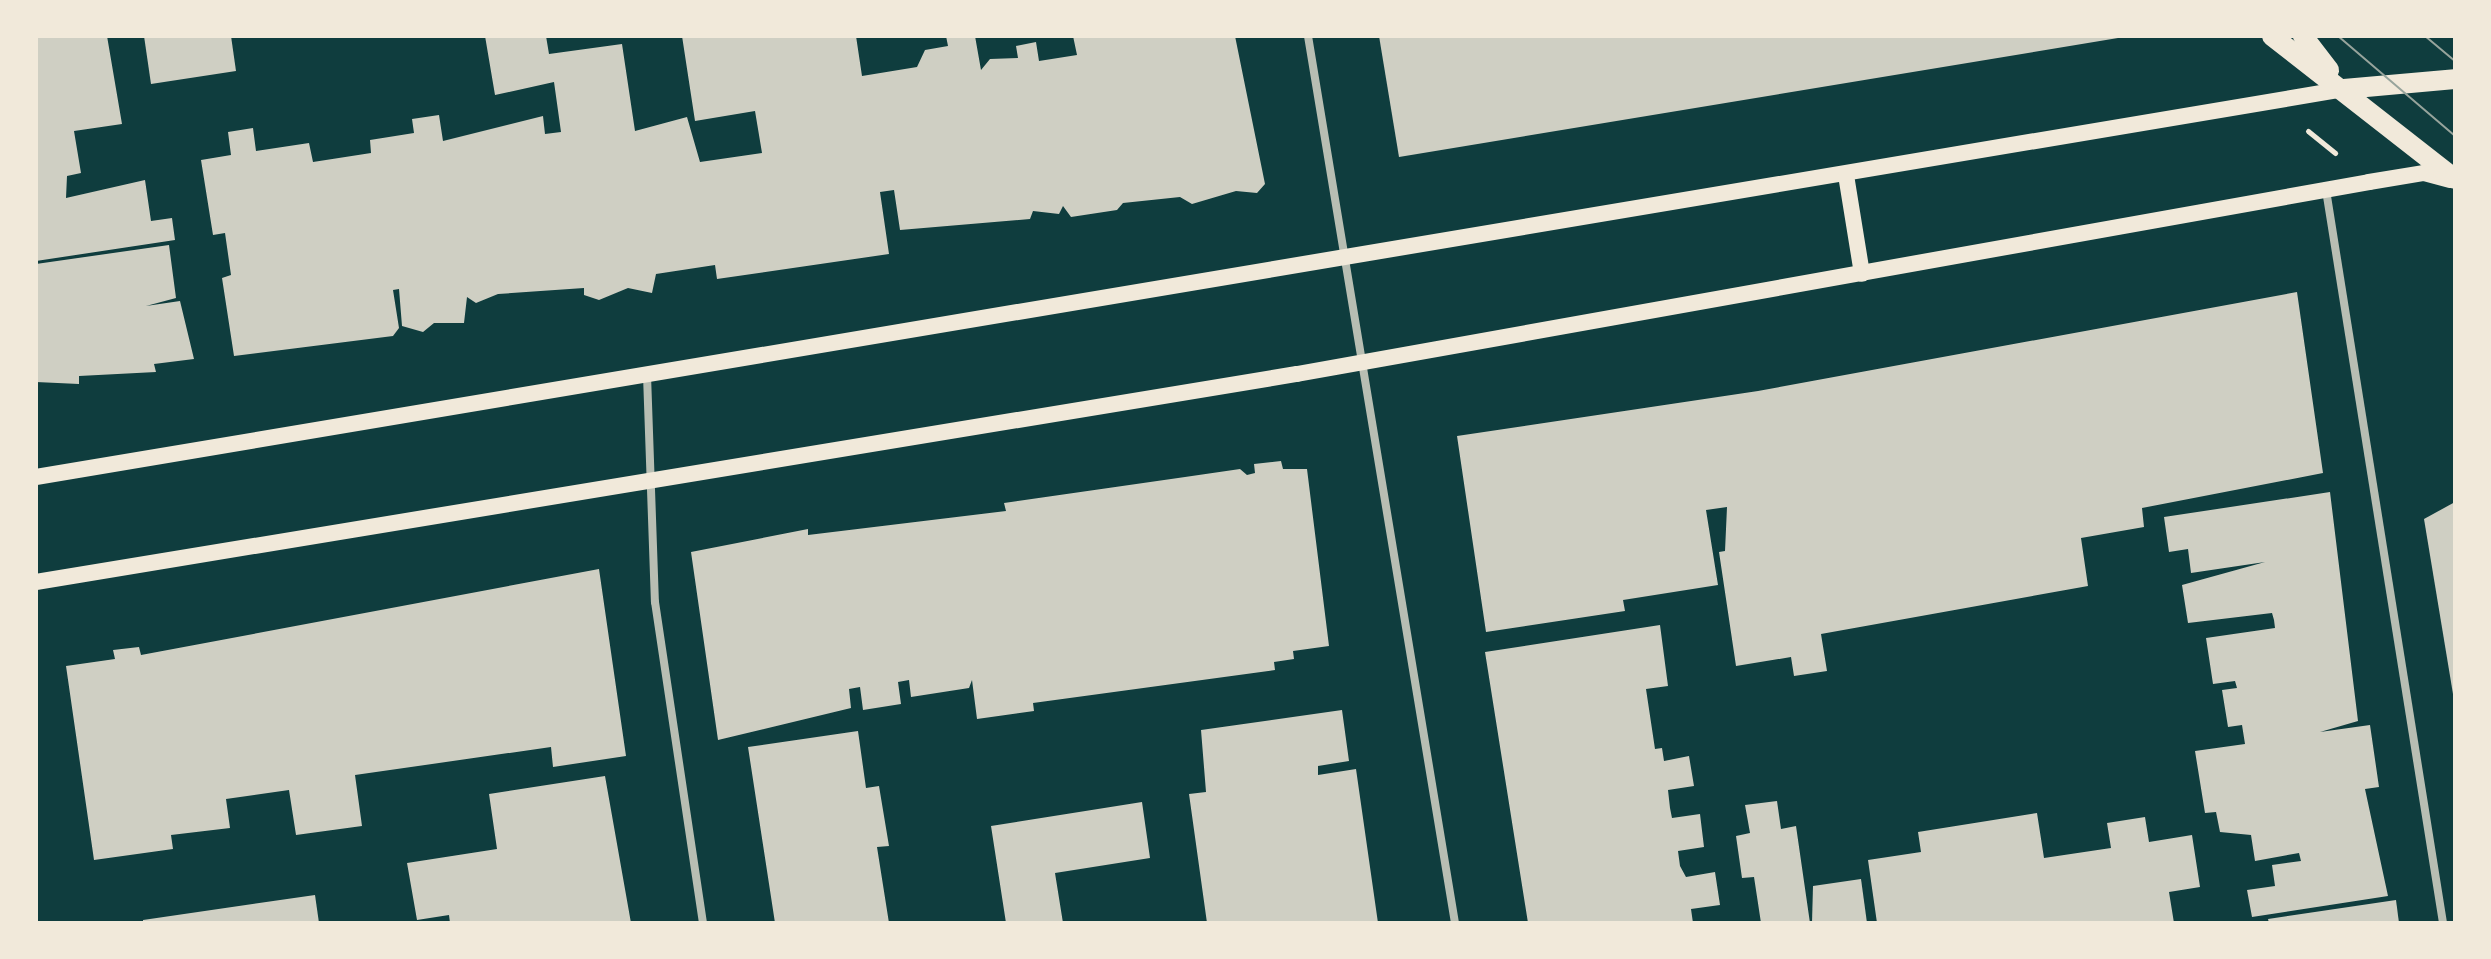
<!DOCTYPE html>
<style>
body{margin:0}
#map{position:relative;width:2491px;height:959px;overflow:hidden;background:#0f3d3e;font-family:Georgia,serif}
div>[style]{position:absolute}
.building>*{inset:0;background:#cfcfc3}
.path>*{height:5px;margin:-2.5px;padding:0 2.5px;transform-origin:2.5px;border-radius:2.5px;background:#f1e9da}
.minor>*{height:8px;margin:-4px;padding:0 4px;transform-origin:4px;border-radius:4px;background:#b8beb3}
.secondary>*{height:16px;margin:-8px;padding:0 8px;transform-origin:8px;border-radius:8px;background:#f1e9da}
.primary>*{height:20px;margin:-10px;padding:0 10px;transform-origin:10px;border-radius:10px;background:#f1e9da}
.tram>*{height:2px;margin:-1px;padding:0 1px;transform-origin:1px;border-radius:1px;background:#97a49c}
span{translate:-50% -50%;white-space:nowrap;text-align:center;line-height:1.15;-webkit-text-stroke:8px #f1e9da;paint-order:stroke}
.frame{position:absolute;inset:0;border:38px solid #f1e9da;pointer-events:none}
</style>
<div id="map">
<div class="building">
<div style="clip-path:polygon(36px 36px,107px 36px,122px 124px,74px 131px,81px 173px,67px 176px,66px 198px,145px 180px,151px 221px,172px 218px,175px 240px,36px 261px)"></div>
<div style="clip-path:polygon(144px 36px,231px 36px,236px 71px,151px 84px)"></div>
<div style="clip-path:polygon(485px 36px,546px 36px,549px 54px,622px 44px,635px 131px,687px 117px,700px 162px,762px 153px,755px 111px,695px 121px,682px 36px,856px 36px,862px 76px,917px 67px,925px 50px,948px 46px,946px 36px,975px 36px,981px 70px,990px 59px,1018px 58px,1016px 46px,1036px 42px,1039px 61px,1077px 55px,1073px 36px,1235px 36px,1265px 184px,1257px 193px,1236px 191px,1192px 204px,1180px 197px,1123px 203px,1117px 210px,1071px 217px,1063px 206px,1059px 214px,1033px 211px,1030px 219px,900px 230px,894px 190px,880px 192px,889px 254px,717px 279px,715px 265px,656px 274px,652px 293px,628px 288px,599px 300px,584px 295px,584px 288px,498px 294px,476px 303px,467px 297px,464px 323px,434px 323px,423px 332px,402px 326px,399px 289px,393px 290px,399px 328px,393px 336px,234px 356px,222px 278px,231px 275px,225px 233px,213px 235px,201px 160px,231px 155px,228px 132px,253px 128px,256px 151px,309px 143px,313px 162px,371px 153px,370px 140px,414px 133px,412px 119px,439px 115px,443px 141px,543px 116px,545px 134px,561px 132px,554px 82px,495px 95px)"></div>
<div style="clip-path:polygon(1379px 36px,2118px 36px,2118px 38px,1399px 157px)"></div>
<div style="clip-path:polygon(169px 245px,176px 298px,146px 306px,180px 301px,194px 359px,154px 364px,156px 372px,79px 376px,79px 384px,36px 382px,36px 264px)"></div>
<div style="clip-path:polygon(2297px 292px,2323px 473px,2142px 508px,2144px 527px,2081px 538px,2088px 586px,1821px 634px,1827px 671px,1794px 676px,1791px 657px,1736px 666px,1719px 552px,1725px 551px,1727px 507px,1706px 510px,1718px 585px,1623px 600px,1625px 611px,1486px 632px,1457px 436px,1758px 391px)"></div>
<div style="clip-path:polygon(1281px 461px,1283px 469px,1307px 469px,1329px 646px,1293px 651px,1294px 659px,1274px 662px,1275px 670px,1033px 703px,1034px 711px,977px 719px,972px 680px,969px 688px,911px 697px,909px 680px,898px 682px,901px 704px,863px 710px,860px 687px,849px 689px,851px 708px,718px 740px,691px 552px,808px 529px,808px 535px,1006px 511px,1004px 503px,1185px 477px,1240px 469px,1247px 475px,1255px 473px,1254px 464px)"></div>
<div style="clip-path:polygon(2330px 492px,2358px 721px,2320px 732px,2370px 725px,2379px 787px,2365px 789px,2388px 896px,2252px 917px,2247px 890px,2275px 886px,2272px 865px,2301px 861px,2299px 853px,2255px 861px,2251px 835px,2220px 832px,2216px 812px,2205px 813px,2195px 751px,2245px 744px,2242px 725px,2228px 727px,2222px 690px,2237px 688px,2235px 681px,2213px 684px,2206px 638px,2275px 628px,2274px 620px,2272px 613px,2188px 623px,2182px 585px,2265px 562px,2191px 573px,2188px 549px,2169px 552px,2164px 517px)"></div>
<div style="clip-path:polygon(2455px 502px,2455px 694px,2453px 694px,2424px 519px)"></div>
<div style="clip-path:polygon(599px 569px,626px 756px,553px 767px,551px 747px,355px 775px,362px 826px,296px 835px,289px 790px,226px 799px,230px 828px,171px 835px,173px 849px,94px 860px,66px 666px,115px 659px,113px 650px,139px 647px,141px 655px)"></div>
<div style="clip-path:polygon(1660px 625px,1668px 686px,1646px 689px,1655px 749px,1662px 748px,1664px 761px,1689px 756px,1694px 786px,1668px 790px,1670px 808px,1672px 818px,1700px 814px,1704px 847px,1678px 851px,1680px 866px,1686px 877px,1715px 872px,1720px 905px,1691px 909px,1693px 923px,1528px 923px,1485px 652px)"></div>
<div style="clip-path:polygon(1342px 710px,1349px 761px,1318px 766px,1318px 775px,1356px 769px,1378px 923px,1207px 923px,1189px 794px,1206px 792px,1201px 730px)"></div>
<div style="clip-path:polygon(858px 731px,866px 788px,879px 786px,889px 846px,877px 847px,889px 923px,775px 923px,748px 747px)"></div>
<div style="clip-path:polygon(605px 776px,631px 923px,450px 923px,449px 915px,417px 920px,407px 863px,497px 849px,489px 794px)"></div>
<div style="clip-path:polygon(1777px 801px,1781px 829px,1796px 826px,1810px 923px,1761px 923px,1754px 877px,1742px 878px,1736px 836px,1750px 833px,1745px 805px)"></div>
<div style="clip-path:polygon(1142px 802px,1150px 858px,1055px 873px,1063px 923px,1006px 923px,991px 826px)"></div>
<div style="clip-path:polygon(2037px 813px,2044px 858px,2111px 848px,2107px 823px,2145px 817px,2149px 842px,2192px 835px,2200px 887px,2169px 892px,2174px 923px,1877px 923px,1868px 860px,1921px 852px,1918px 832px)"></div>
<div style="clip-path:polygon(1861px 879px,1867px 923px,1812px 923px,1813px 886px)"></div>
<div style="clip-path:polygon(315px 895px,319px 923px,143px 923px,143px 920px)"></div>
<div style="clip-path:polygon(2396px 900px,2399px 923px,2269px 923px,2268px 919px)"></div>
</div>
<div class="path">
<div style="left:2308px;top:131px;width:35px;rotate:39deg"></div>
</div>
<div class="minor">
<div style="left:1308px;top:36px;width:899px;rotate:80.59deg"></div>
<div style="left:2326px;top:190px;width:742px;rotate:80.93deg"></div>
<div style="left:647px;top:375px;width:227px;rotate:88deg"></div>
<div style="left:655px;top:602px;width:325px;rotate:81.5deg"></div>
</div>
<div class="secondary">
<div style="left:1846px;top:175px;width:100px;rotate:80.8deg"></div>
<div style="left:36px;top:477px;width:2340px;rotate:-9.54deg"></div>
<div style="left:36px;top:582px;width:1278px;rotate:-9.37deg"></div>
<div style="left:1297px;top:374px;width:1089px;rotate:-10.15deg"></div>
<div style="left:2369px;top:182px;width:56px;rotate:-9.3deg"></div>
<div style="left:2424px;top:173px;width:27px;rotate:15deg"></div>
</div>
<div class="primary">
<div style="left:2272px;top:36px;width:232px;rotate:38deg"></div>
<div style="left:2303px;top:36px;width:43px;rotate:52.6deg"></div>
<div style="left:2344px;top:89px;width:111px;rotate:-5.1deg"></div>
</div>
<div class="tram">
<div style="left:2338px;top:36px;width:154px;rotate:40.5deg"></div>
<div style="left:2425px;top:36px;width:39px;rotate:40deg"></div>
</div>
<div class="frame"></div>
</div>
